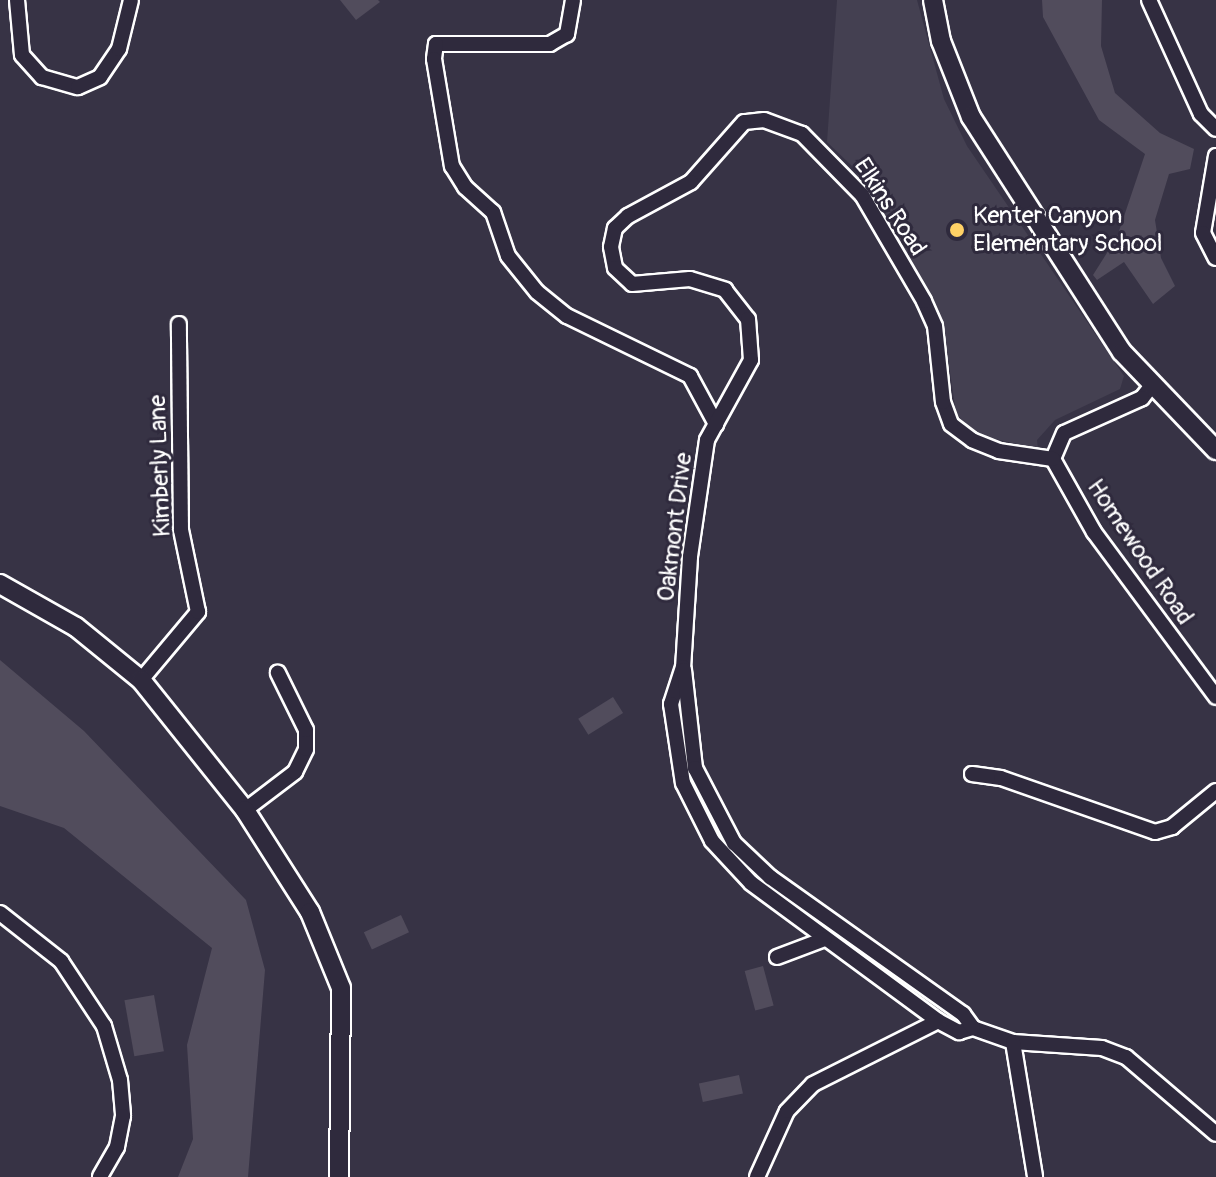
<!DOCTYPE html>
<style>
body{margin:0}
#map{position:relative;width:1216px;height:1177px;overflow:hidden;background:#373345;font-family:Pangolin,sans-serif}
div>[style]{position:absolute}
.built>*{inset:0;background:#444051}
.green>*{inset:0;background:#514c5c;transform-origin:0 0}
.roads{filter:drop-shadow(2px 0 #fff) drop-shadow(-2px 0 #fff) drop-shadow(0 2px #fff) drop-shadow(0 -2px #fff)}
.minor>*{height:14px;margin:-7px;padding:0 7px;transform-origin:7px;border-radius:7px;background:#2f2a3d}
.tertiary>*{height:18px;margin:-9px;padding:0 9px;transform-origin:9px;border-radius:9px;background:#2f2a3d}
.dots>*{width:22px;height:22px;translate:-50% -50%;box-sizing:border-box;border:4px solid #2f2a3d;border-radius:50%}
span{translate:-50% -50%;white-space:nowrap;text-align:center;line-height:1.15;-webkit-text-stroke:6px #2f2a3d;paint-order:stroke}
.street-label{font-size:24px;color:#fff}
.poi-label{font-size:24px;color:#fff}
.left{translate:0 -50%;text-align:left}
</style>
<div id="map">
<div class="built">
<div style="clip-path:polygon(837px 0,917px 0,944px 99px,967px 146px,1124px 376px,1120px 389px,1055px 420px,1037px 440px,1038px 449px,974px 434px,956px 413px,945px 338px,932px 301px,852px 166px,827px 142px)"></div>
</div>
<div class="green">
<div style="clip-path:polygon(340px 0,378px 0,380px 2px,356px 20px)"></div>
<div style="clip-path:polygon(1042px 0,1102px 0,1101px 46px,1115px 93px,1160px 133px,1194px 149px,1190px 169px,1169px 174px,1155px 220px,1161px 258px,1175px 286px,1153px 304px,1124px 262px,1097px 280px,1093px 275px,1117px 237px,1145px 154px,1099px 120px,1043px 17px)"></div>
<div style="clip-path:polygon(0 660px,84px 731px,246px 900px,265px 970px,248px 1177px,178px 1177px,193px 1139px,187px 1045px,212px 948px,64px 828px,0 806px)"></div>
<div style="left:613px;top:697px;width:19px;height:41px;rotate:58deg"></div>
<div style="left:401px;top:915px;width:19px;height:41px;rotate:65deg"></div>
<div style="left:763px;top:966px;width:41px;height:19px;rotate:75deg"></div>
<div style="left:154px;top:995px;width:57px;height:30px;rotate:80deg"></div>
<div style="left:739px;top:1075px;width:19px;height:41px;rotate:78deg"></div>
</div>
<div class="roads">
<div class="minor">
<div style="left:17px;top:0;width:55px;rotate:84.8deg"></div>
<div style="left:22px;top:55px;width:30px;rotate:48deg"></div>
<div style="left:42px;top:77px;width:37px;rotate:16deg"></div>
<div style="left:78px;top:87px;width:24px;rotate:-24deg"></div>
<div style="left:100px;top:77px;width:34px;rotate:-56deg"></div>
<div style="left:119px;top:49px;width:50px;rotate:-76.2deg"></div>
<div style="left:573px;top:0;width:35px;rotate:100deg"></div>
<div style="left:567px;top:34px;width:20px;rotate:150deg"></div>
<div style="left:550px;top:44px;width:114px;rotate:180deg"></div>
<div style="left:436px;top:44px;width:15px;rotate:98deg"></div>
<div style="left:434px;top:59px;width:109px;rotate:80.5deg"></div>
<div style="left:452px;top:166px;width:25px;rotate:58deg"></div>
<div style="left:465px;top:187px;width:38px;rotate:42deg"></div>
<div style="left:493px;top:212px;width:46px;rotate:71.2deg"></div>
<div style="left:508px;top:256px;width:46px;rotate:51.1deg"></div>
<div style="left:537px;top:292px;width:38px;rotate:39deg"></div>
<div style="left:567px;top:316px;width:137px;rotate:26deg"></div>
<div style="left:690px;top:376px;width:55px;rotate:61.6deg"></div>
<div style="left:1149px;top:0;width:125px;rotate:65.5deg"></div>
<div style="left:1201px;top:114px;width:21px;rotate:45deg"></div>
<div style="left:1216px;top:156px;width:78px;rotate:99.6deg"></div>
<div style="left:1203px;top:233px;width:28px;rotate:63deg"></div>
<div style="left:1153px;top:384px;width:18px;rotate:128deg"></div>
<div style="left:1142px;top:398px;width:85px;rotate:155.8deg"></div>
<div style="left:1064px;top:433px;width:28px;rotate:113deg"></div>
<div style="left:1053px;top:459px;width:84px;rotate:60.7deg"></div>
<div style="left:1094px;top:532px;width:205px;rotate:53.5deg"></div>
<div style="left:1053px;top:459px;width:55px;rotate:-171.6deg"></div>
<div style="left:999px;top:451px;width:29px;rotate:-158deg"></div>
<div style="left:972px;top:440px;width:26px;rotate:-143deg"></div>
<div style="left:951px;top:424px;width:23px;rotate:-110deg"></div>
<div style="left:943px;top:402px;width:76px;rotate:-96deg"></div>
<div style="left:935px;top:326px;width:27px;rotate:-114deg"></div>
<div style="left:924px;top:301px;width:123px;rotate:-120.3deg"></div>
<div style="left:862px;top:195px;width:86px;rotate:-134.5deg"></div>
<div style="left:802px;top:134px;width:40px;rotate:-159.8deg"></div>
<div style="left:764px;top:120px;width:20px;rotate:174deg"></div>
<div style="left:744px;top:122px;width:80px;rotate:131.5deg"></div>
<div style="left:691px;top:182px;width:72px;rotate:151.6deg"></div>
<div style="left:628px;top:216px;width:18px;rotate:137deg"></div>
<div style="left:615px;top:228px;width:19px;rotate:102deg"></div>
<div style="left:611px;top:247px;width:21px;rotate:79deg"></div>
<div style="left:615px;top:268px;width:23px;rotate:43deg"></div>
<div style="left:632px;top:284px;width:58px;rotate:-4.9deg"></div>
<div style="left:690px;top:279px;width:37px;rotate:17deg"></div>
<div style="left:725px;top:290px;width:37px;rotate:52deg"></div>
<div style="left:748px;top:319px;width:41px;rotate:85.8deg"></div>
<div style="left:751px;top:360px;width:91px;rotate:118.8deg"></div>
<div style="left:707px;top:440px;width:118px;rotate:98.3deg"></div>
<div style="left:690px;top:557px;width:110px;rotate:93.6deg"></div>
<div style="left:683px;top:667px;width:39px;rotate:108deg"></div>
<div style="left:671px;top:704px;width:80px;rotate:81.4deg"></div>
<div style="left:683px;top:783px;width:65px;rotate:63.4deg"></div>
<div style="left:712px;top:841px;width:57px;rotate:47.1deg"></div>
<div style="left:751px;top:883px;width:232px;rotate:36.4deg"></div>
<div style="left:938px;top:1021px;width:24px;rotate:28deg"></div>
<div style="left:959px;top:1032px;width:15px;rotate:-16deg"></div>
<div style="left:973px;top:1028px;width:42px;rotate:19.3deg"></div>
<div style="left:1013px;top:1042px;width:89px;rotate:3.9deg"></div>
<div style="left:1102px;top:1048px;width:26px;rotate:21deg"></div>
<div style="left:1126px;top:1057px;width:118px;rotate:40.5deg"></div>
<div style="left:684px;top:670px;width:99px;rotate:83.6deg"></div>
<div style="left:695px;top:768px;width:85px;rotate:62.5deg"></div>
<div style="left:734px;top:843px;width:50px;rotate:43.4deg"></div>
<div style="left:770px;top:877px;width:237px;rotate:35.4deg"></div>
<div style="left:963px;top:1014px;width:17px;rotate:54deg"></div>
<div style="left:141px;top:680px;width:89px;rotate:-50deg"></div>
<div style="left:198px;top:612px;width:84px;rotate:-101.7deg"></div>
<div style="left:181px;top:530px;width:206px;rotate:-90.6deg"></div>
<div style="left:972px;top:774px;width:29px;rotate:8deg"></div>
<div style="left:1001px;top:778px;width:163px;rotate:19.3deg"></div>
<div style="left:1155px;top:832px;width:18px;rotate:-16deg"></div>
<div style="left:1172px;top:827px;width:57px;rotate:-39.3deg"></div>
<div style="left:245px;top:810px;width:63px;rotate:-37.2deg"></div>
<div style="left:295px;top:772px;width:25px;rotate:-64deg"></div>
<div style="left:306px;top:749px;width:19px;rotate:-90deg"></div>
<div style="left:306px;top:730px;width:64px;rotate:-116.2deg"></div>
<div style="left:0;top:913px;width:78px;rotate:38.2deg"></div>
<div style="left:61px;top:961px;width:78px;rotate:56.5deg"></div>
<div style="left:104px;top:1026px;width:56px;rotate:73.5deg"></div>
<div style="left:120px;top:1080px;width:36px;rotate:85deg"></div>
<div style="left:123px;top:1116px;width:32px;rotate:101deg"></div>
<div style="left:117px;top:1147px;width:34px;rotate:120deg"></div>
<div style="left:777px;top:957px;width:51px;rotate:-20.6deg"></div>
<div style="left:1013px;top:1042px;width:137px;rotate:80.7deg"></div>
<div style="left:757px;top:1177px;width:72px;rotate:-65.6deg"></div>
<div style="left:787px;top:1111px;width:37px;rotate:-46deg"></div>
<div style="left:813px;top:1084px;width:140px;rotate:-26.7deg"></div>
</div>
<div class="tertiary">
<div style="left:933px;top:0;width:42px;rotate:79deg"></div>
<div style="left:941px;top:41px;width:82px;rotate:68.5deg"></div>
<div style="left:971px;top:117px;width:279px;rotate:57.3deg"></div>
<div style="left:1122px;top:352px;width:136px;rotate:46.2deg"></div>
<div style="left:0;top:584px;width:87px;rotate:29.5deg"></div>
<div style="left:76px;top:627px;width:84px;rotate:39.2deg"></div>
<div style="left:141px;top:680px;width:166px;rotate:51.3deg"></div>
<div style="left:245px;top:810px;width:121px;rotate:57.5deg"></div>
<div style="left:310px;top:912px;width:82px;rotate:67.8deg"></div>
<div style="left:341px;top:988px;width:189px;rotate:90.6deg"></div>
</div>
</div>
<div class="dots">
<div style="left:957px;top:230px;background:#ffd166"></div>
</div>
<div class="street-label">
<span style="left:890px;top:207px;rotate:57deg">Elkins Road</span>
<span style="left:160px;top:466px;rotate:-92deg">Kimberly Lane</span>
<span style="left:675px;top:527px;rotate:-83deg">Oakmont Drive</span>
<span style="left:1140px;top:552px;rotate:56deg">Homewood Road</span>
</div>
<div class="poi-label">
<span class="left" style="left:973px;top:230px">Kenter Canyon<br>Elementary School</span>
</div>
</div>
